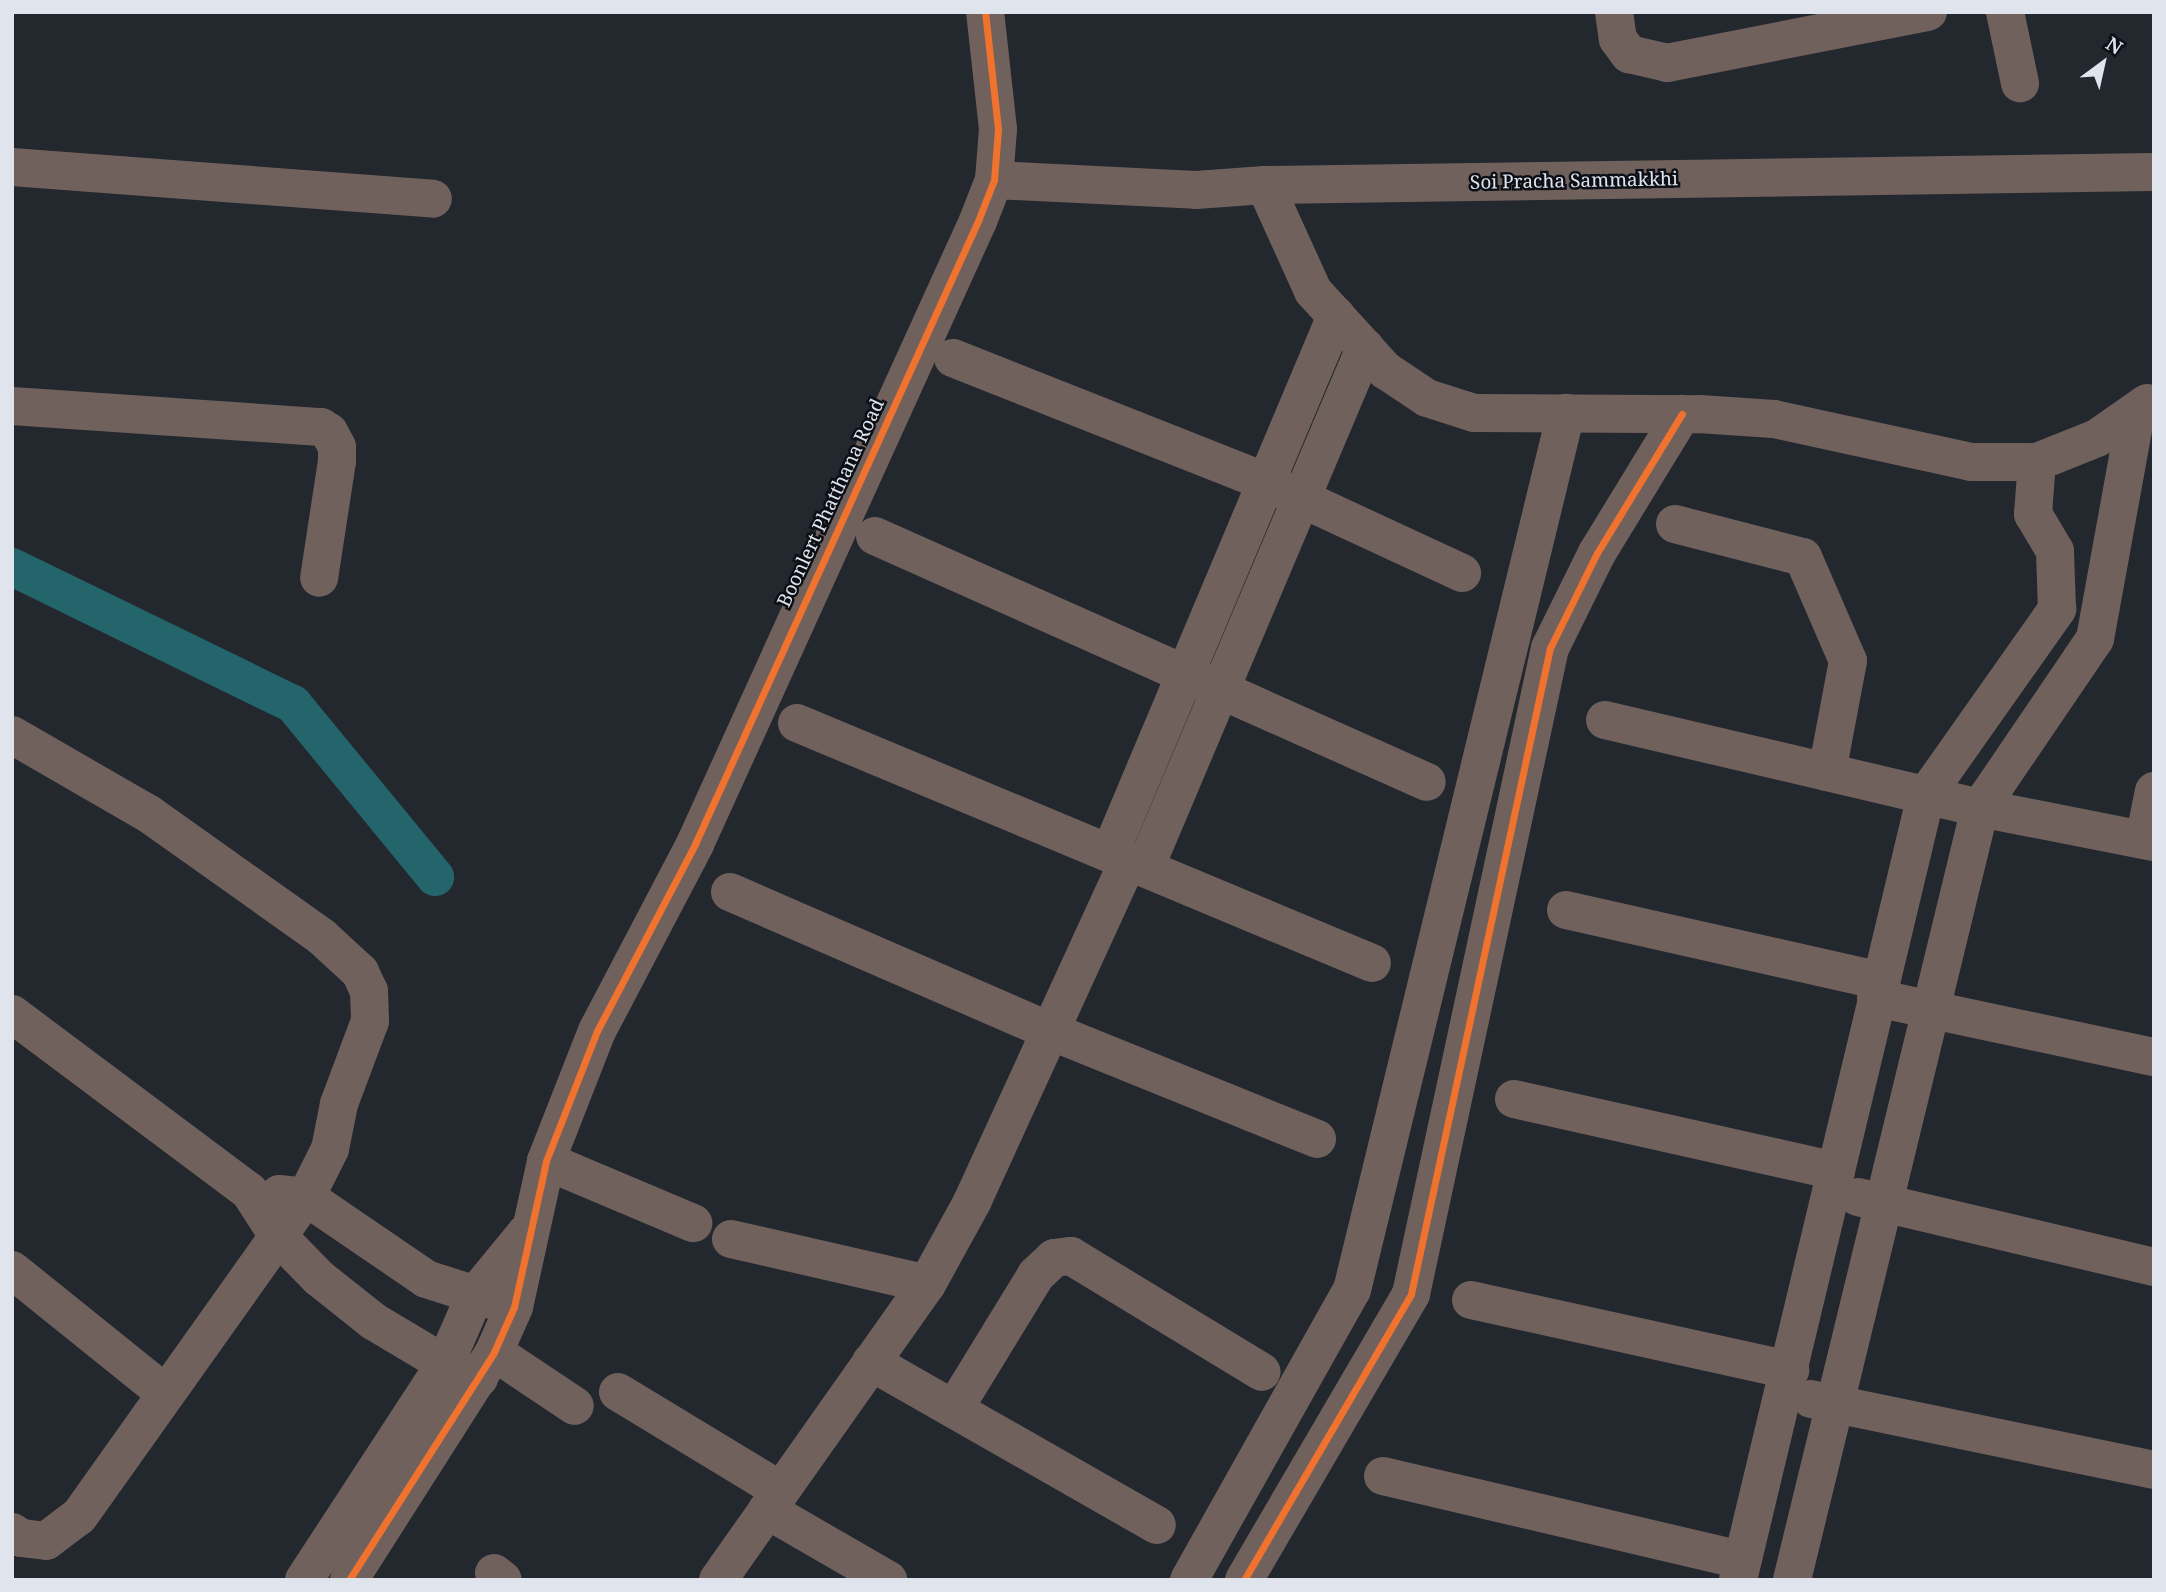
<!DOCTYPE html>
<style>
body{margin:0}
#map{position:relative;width:2166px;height:1592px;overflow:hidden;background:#23282f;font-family:"Noto Serif",serif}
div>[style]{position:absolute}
.canal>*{height:38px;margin:-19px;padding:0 19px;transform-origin:19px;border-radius:19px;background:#23656b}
.minor>*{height:38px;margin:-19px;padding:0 19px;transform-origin:19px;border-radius:19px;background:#71615d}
.cycleway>*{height:7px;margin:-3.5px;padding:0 3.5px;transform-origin:3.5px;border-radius:3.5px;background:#ef722f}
span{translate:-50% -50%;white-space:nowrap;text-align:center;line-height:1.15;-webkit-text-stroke:5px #0c1016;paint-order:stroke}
.street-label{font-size:19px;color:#dfe4ed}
.frame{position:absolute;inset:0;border:14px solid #dfe4ed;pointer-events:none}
.north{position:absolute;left:2068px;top:28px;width:70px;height:70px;-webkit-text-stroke:5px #0c1016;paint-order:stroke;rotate:33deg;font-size:19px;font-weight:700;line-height:28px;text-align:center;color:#dfe4ed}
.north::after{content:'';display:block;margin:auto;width:24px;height:32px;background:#dfe4ed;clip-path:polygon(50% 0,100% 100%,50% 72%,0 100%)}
</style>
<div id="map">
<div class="canal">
<div style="left:12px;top:567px;width:313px;rotate:26deg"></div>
<div style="left:293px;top:704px;width:224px;rotate:50.6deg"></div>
</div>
<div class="minor">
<div style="left:1614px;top:12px;width:27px;rotate:82deg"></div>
<div style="left:1618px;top:39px;width:19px;rotate:54deg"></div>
<div style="left:1629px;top:54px;width:39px;rotate:13deg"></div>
<div style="left:1667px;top:63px;width:266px;rotate:-11.1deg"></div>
<div style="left:2005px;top:12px;width:73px;rotate:78.1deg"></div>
<div style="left:12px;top:167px;width:422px;rotate:4.3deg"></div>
<div style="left:994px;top:180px;width:202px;rotate:2.8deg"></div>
<div style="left:1196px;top:190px;width:69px;rotate:-4.1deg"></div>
<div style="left:1265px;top:185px;width:889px;rotate:-0.84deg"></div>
<div style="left:1265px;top:185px;width:116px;rotate:65.6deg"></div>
<div style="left:1313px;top:291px;width:77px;rotate:47.6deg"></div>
<div style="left:1365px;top:348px;width:30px;rotate:48deg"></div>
<div style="left:1385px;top:370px;width:50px;rotate:33.7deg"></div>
<div style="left:1427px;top:398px;width:49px;rotate:17.7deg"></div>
<div style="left:1474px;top:413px;width:225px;rotate:0.3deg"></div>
<div style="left:1699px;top:414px;width:75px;rotate:3.8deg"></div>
<div style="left:1774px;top:419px;width:202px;rotate:12.3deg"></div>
<div style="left:1971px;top:462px;width:66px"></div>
<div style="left:2037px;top:462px;width:65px;rotate:-21.8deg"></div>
<div style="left:2097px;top:438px;width:61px;rotate:-35deg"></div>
<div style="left:953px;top:358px;width:339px;rotate:21.6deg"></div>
<div style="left:1268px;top:483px;width:214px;rotate:24.9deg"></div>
<div style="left:12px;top:406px;width:310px;rotate:3.9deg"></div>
<div style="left:321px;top:427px;width:9px;rotate:32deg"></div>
<div style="left:329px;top:432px;width:17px;rotate:62deg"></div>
<div style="left:337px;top:447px;width:14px;rotate:90deg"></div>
<div style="left:337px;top:461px;width:118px;rotate:98.7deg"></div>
<div style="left:1675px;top:524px;width:132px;rotate:14.5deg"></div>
<div style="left:1803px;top:557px;width:113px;rotate:66.6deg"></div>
<div style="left:1848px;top:661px;width:113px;rotate:100.7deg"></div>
<div style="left:875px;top:536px;width:604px;rotate:24.02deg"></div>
<div style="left:1605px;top:720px;width:385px;rotate:13.2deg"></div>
<div style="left:1980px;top:808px;width:177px;rotate:11.1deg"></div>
<div style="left:797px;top:723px;width:623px;rotate:22.66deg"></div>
<div style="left:12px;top:735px;width:158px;rotate:30deg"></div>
<div style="left:149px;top:814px;width:212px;rotate:35.4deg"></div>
<div style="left:322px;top:937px;width:52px;rotate:42.6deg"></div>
<div style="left:360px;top:972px;width:21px;rotate:65deg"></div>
<div style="left:369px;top:991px;width:30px;rotate:88deg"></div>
<div style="left:370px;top:1021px;width:89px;rotate:110.5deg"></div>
<div style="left:339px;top:1104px;width:46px;rotate:101.3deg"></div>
<div style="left:330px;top:1149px;width:54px;rotate:116.6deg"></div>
<div style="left:306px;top:1197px;width:392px;rotate:125.4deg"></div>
<div style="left:79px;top:1516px;width:41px;rotate:142.9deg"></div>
<div style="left:46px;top:1541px;width:25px;rotate:-173deg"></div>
<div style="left:21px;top:1538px;width:11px;rotate:-146deg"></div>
<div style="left:2144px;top:840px;width:50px;rotate:-78.5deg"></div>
<div style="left:1110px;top:853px;width:583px;rotate:-67.18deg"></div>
<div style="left:1145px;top:868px;width:565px;rotate:-67.07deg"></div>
<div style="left:730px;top:892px;width:349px;rotate:23.5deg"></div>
<div style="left:1050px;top:1031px;width:288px;rotate:22deg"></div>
<div style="left:1566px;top:910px;width:322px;rotate:12.7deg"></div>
<div style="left:1876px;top:998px;width:284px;rotate:12deg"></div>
<div style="left:12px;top:1014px;width:296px;rotate:36.8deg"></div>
<div style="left:249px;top:1191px;width:54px;rotate:57.2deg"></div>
<div style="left:278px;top:1236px;width:59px;rotate:45.7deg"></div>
<div style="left:319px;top:1278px;width:69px;rotate:38.5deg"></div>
<div style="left:373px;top:1321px;width:84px;rotate:30.8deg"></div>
<div style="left:445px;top:1364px;width:37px;rotate:22deg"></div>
<div style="left:1514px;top:1099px;width:330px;rotate:12.6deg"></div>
<div style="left:546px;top:1161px;width:160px;rotate:22.9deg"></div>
<div style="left:279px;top:1194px;width:27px;rotate:6deg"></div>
<div style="left:306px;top:1197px;width:145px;rotate:34.3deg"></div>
<div style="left:426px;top:1279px;width:76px;rotate:17.7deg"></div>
<div style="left:1858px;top:1197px;width:304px;rotate:13.3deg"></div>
<div style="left:731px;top:1239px;width:201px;rotate:12.9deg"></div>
<div style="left:12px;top:1270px;width:195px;rotate:38.8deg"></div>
<div style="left:1471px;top:1300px;width:327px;rotate:12.4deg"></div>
<div style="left:494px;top:1352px;width:97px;rotate:33.7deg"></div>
<div style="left:871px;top:1362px;width:329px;rotate:29.7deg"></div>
<div style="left:618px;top:1392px;width:189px;rotate:31.2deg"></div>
<div style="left:1811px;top:1399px;width:350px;rotate:11.7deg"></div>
<div style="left:954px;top:1409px;width:157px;rotate:-58.5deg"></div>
<div style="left:1036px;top:1275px;width:25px;rotate:-43deg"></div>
<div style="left:1054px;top:1258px;width:17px;rotate:-7deg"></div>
<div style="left:1071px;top:1256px;width:223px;rotate:31.3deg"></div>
<div style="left:1383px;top:1476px;width:369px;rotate:13.2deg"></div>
<div style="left:767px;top:1510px;width:140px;rotate:30deg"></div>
<div style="left:494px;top:1573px;width:11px;rotate:38deg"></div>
<div style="left:304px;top:1580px;width:258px;rotate:-56.9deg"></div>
<div style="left:445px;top:1364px;width:75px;rotate:-66.5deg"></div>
<div style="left:475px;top:1295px;width:80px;rotate:-50.6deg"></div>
<div style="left:349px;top:1580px;width:270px;rotate:-57.5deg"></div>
<div style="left:494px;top:1352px;width:49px;rotate:-66deg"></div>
<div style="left:514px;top:1307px;width:149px;rotate:-77.6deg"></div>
<div style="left:546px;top:1161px;width:140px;rotate:-68.6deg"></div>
<div style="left:597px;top:1031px;width:211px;rotate:-62.3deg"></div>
<div style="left:695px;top:844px;width:684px;rotate:-65.57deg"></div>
<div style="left:978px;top:221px;width:44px;rotate:-68.7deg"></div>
<div style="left:994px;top:180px;width:51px;rotate:-85.5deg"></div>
<div style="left:998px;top:129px;width:118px;rotate:-96.3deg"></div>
<div style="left:718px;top:1580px;width:362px;rotate:-54.8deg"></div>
<div style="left:927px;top:1284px;width:94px;rotate:-61.2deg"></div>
<div style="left:972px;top:1202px;width:375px;rotate:-65.4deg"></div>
<div style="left:1189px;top:1580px;width:333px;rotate:-60.7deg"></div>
<div style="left:1352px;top:1290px;width:903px;rotate:-76.29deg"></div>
<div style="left:1244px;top:1580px;width:331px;rotate:-59.7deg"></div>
<div style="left:1411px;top:1294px;width:661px;rotate:-77.86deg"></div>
<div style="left:1550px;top:648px;width:106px;rotate:-63.7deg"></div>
<div style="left:1597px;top:553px;width:163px;rotate:-58.6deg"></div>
<div style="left:1738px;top:1580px;width:807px;rotate:-76.53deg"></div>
<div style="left:1926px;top:795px;width:228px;rotate:-54.8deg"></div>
<div style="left:2057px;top:609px;width:58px;rotate:-92deg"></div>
<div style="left:2055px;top:551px;width:43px;rotate:-120.7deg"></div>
<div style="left:2033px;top:514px;width:52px;rotate:-85.6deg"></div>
<div style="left:1792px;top:1580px;width:795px;rotate:-76.31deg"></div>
<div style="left:1980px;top:808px;width:204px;rotate:-55.8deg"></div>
<div style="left:2095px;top:639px;width:230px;rotate:-79.7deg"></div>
</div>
<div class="cycleway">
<div style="left:349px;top:1580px;width:270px;rotate:-57.5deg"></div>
<div style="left:494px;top:1352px;width:49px;rotate:-66deg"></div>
<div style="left:514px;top:1307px;width:149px;rotate:-77.6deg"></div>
<div style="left:546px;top:1161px;width:140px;rotate:-68.6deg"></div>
<div style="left:597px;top:1031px;width:211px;rotate:-62.3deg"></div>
<div style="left:695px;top:844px;width:684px;rotate:-65.57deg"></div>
<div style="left:978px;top:221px;width:44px;rotate:-68.7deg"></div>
<div style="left:994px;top:180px;width:51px;rotate:-85.5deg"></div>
<div style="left:998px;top:129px;width:118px;rotate:-96.3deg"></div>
<div style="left:1244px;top:1580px;width:331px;rotate:-59.7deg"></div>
<div style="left:1411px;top:1294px;width:661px;rotate:-77.86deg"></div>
<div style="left:1550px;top:648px;width:106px;rotate:-63.7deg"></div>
<div style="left:1597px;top:553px;width:163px;rotate:-58.6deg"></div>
</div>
<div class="street-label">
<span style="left:1574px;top:181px;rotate:-1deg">Soi Pracha Sammakkhi</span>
<span style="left:831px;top:503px;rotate:-65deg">Boonlert Phatthana Road</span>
</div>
<div class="frame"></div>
<div class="north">N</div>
</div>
